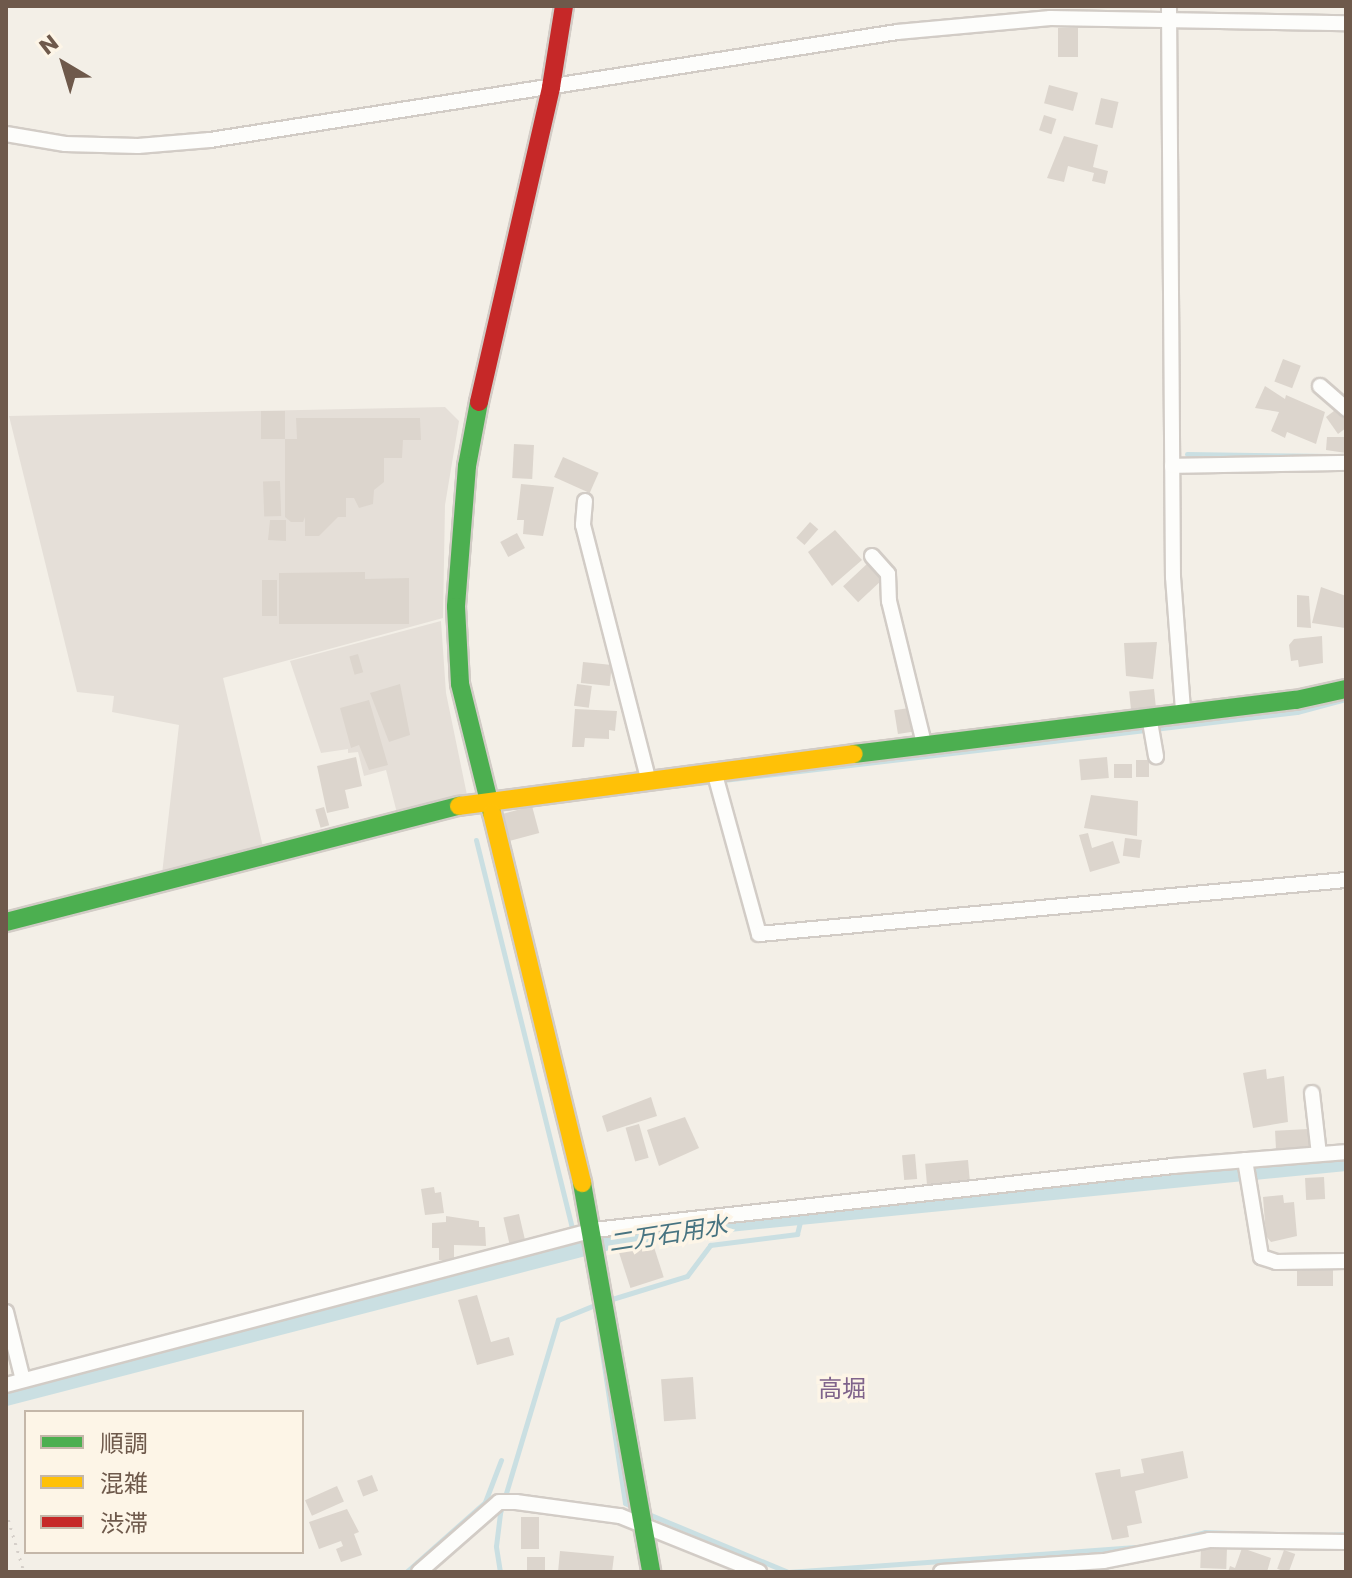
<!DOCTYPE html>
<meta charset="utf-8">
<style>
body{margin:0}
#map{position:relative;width:1352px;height:1578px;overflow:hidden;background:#f3efe7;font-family:Poppins,"Noto Sans JP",sans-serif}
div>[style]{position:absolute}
.industrial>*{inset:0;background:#e5dfd8}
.stream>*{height:5px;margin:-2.5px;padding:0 2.5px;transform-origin:2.5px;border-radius:2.5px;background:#cadfe2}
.canal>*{height:16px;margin:-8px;padding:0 8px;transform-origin:8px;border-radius:8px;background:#cadfe2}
.building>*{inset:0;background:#dcd5cd;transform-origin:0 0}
.path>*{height:3px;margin-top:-1.5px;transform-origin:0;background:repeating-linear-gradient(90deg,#d5cfc9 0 2px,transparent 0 8px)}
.roads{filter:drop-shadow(2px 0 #d2ccc6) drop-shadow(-2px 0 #d2ccc6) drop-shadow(0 2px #d2ccc6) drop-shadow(0 -2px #d2ccc6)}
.street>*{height:14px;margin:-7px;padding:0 7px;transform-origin:7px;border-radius:7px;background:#fdfdfb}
.fast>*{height:18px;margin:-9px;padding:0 9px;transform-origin:9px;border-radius:9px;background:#4caf50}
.slow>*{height:18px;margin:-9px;padding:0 9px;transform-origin:9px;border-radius:9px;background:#ffc107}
.jam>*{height:18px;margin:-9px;padding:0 9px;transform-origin:9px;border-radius:9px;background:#c62828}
span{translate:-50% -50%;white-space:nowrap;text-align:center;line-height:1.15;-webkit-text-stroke:7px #fdf5e7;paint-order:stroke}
.water-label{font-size:24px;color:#477380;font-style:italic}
.neighbourhood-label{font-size:24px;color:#7f638b}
.frame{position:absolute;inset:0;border:8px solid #6e594b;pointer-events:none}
.legend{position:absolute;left:24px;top:1410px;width:280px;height:144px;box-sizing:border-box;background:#fdf5e7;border:2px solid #c4b7a9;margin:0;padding:10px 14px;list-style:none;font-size:24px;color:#6e594b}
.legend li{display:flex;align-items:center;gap:16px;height:40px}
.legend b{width:40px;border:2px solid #c4b7a9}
.north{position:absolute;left:24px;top:24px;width:80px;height:80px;-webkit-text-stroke:6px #fdf5e7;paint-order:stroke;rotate:322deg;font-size:22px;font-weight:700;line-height:32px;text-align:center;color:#6e594b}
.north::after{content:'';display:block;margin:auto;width:28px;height:36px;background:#6e594b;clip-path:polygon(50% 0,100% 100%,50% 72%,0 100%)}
</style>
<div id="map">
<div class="industrial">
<div style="clip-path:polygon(445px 407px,459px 421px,445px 505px,443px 618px,223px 678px,263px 847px,162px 874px,179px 725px,112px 712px,114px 696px,77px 692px,9px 416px)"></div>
<div style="clip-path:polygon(441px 621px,446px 693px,467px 795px,398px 817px,386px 770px,364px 776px,358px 752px,348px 753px,348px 749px,321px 753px,290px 661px)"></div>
</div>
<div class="stream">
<div style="left:1187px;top:454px;width:142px;rotate:0.8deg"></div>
<div style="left:673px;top:786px;width:628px;rotate:-6.76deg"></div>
<div style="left:1297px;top:712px;width:51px;rotate:-14.9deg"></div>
<div style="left:476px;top:840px;width:404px;rotate:76.1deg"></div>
<div style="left:612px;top:1299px;width:78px;rotate:-17deg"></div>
<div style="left:687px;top:1276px;width:39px;rotate:-53deg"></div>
<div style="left:710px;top:1245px;width:88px;rotate:-7.2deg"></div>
<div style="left:797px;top:1234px;width:16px;rotate:-76deg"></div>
<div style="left:596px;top:1313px;width:192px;rotate:81.3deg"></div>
<div style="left:625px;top:1503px;width:9px;rotate:27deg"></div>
<div style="left:646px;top:1513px;width:154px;rotate:22.6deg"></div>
<div style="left:788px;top:1572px;width:352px;rotate:-4.1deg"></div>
<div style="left:1327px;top:1535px;width:19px;rotate:-3deg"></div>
<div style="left:1165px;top:1542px;width:41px;rotate:-14deg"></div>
<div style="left:1205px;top:1532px;width:52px;rotate:2.2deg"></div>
<div style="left:406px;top:1572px;width:106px;rotate:-41.5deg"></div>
<div style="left:485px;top:1502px;width:45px;rotate:-69.1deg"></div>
<div style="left:500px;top:1572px;width:26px;rotate:-99deg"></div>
<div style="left:496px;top:1546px;width:33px;rotate:-83deg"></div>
<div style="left:500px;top:1513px;width:202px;rotate:-73.3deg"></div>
<div style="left:558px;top:1320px;width:48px;rotate:-22.2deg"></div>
</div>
<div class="canal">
<div style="left:6px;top:1398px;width:618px;rotate:-14.53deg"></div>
<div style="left:604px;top:1243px;width:96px;rotate:-9.6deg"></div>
<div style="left:699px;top:1227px;width:650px;rotate:-5.65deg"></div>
</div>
<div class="building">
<div style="left:1058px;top:28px;width:20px;height:29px"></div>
<div style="left:1049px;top:85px;width:30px;height:19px;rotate:15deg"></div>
<div style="left:1101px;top:98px;width:18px;height:27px;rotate:13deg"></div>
<div style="left:1044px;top:115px;width:13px;height:16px;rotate:18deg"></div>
<div style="clip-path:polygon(1064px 136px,1098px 145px,1093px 167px,1108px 171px,1105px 184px,1092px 181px,1094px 173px,1068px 166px,1064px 182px,1047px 178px)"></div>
<div style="left:1283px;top:359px;width:19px;height:24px;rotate:21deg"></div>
<div style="clip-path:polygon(1265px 386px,1285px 399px,1286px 395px,1325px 412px,1316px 444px,1287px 432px,1285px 438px,1271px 431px,1279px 412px,1255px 408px)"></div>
<div style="clip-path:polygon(1338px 408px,1346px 418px,1346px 428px,1338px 434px,1326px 417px)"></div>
<div style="left:261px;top:411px;width:24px;height:28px"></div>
<div style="clip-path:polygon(296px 418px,420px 418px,421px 440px,403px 440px,402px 458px,384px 458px,384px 482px,374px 490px,373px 504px,359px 508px,354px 498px,346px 498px,346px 517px,338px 517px,319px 536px,305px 536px,305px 517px,303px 522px,291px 522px,285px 517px,285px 439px,297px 439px)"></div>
<div style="clip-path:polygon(1327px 437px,1346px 437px,1346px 453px,1326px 450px)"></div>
<div style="left:514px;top:444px;width:20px;height:34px;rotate:3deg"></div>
<div style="left:563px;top:457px;width:39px;height:22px;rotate:24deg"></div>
<div style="left:280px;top:481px;width:35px;height:17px;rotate:88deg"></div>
<div style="clip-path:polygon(521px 484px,554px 487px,543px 536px,523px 534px,524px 520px,517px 520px)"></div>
<div style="clip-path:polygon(270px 520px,286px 520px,286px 541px,268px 540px)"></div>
<div style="left:810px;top:522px;width:11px;height:21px;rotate:41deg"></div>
<div style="clip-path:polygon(835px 530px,862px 560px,832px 586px,808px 552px)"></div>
<div style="left:517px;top:533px;width:17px;height:19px;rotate:62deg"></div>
<div style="left:868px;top:563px;width:22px;height:34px;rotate:47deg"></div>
<div style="clip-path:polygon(365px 572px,365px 579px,409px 578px,409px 624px,279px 624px,279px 573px)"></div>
<div style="left:262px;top:580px;width:15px;height:36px"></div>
<div style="clip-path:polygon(1321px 587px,1346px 596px,1345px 628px,1312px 623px)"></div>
<div style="clip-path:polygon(1297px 595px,1309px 596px,1311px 628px,1297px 627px)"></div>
<div style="clip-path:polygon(1322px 636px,1323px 663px,1299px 667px,1298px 660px,1291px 661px,1289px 645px,1294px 639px)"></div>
<div style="clip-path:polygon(1157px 642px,1153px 679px,1126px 676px,1124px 643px)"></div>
<div style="left:358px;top:654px;width:19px;height:9px;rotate:74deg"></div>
<div style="left:583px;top:662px;width:29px;height:21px;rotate:6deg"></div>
<div style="clip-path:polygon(400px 684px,410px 735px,389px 742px,370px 693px)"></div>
<div style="left:577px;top:684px;width:15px;height:22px;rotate:8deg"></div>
<div style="left:1154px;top:689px;width:18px;height:25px;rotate:84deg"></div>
<div style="clip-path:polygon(369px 700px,388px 765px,369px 770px,359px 745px,351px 748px,340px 708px)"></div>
<div style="left:909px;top:708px;width:24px;height:15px;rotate:81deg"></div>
<div style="clip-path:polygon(575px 709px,617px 711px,615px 731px,609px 730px,609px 739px,585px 738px,584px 747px,572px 747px)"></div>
<div style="clip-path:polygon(356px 757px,362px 786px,345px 790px,349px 808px,327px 813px,317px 766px)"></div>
<div style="left:1107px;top:757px;width:21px;height:28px;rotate:85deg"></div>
<div style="left:1136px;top:760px;width:13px;height:17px"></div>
<div style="left:1132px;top:764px;width:14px;height:18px;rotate:90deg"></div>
<div style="clip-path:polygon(1091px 795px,1138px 801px,1137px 836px,1084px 828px)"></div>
<div style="left:532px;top:806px;width:28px;height:30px;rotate:75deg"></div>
<div style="left:324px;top:807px;width:19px;height:9px;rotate:74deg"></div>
<div style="clip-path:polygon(1088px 833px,1092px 848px,1113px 841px,1120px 863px,1090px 872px,1079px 835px)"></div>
<div style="left:1125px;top:838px;width:17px;height:18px;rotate:7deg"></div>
<div style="clip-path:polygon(1266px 1069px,1267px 1079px,1284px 1076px,1288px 1122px,1253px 1128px,1243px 1073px)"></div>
<div style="clip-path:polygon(651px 1097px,657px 1116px,607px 1132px,602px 1116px)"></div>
<div style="clip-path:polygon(685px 1117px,699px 1148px,659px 1166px,647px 1130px)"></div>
<div style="left:639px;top:1124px;width:35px;height:14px;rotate:74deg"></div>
<div style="left:1309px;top:1129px;width:20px;height:34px;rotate:87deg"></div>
<div style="left:915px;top:1154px;width:25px;height:13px;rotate:85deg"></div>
<div style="left:968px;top:1160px;width:21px;height:43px;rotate:85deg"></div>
<div style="left:1324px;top:1177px;width:22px;height:19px;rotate:87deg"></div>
<div style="clip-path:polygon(434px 1187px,435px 1193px,441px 1192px,444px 1213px,425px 1215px,421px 1189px)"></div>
<div style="clip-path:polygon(1283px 1195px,1284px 1203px,1294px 1202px,1297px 1236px,1271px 1242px,1266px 1236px,1263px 1197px)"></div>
<div style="left:519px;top:1214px;width:27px;height:16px;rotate:77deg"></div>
<div style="clip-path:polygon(446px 1216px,479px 1221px,479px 1227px,485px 1227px,486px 1246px,454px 1245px,454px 1261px,439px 1260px,439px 1248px,432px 1248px,432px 1223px,446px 1222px)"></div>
<div style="left:652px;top:1241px;width:38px;height:35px;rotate:72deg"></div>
<div style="left:1333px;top:1270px;width:16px;height:36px;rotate:90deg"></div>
<div style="clip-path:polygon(477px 1295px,491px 1342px,509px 1337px,514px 1355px,477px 1365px,458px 1300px)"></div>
<div style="left:693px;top:1377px;width:42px;height:32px;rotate:86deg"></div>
<div style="clip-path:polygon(1183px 1451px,1188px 1478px,1135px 1491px,1142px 1523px,1127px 1526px,1129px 1537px,1112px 1540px,1095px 1473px,1120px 1469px,1121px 1477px,1144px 1473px,1141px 1459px)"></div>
<div style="left:372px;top:1475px;width:17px;height:16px;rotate:69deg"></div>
<div style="left:337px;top:1486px;width:17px;height:35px;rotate:66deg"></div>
<div style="clip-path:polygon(347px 1509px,359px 1532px,354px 1534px,362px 1555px,341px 1562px,336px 1549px,343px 1546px,341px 1541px,319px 1549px,309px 1522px)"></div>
<div style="left:521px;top:1517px;width:18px;height:32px"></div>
<div style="left:1201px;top:1547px;width:26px;height:21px;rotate:2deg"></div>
<div style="clip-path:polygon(1242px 1548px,1271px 1558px,1267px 1572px,1228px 1572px,1230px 1566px,1235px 1568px)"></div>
<div style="left:1284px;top:1550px;width:12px;height:20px;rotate:20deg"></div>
<div style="clip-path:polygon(560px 1551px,614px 1556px,612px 1572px,558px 1572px)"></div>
<div style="left:527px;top:1557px;width:18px;height:15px"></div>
</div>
<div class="path">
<div style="left:6px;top:1512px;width:63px;rotate:73.3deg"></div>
</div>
<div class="roads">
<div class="street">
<div style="left:1169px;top:6px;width:571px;rotate:89.6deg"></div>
<div style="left:1173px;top:577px;width:134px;rotate:85.7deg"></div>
<div style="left:6px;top:134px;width:60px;rotate:9.6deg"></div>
<div style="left:65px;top:144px;width:73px;rotate:1.6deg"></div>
<div style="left:138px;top:146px;width:72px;rotate:-4.8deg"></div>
<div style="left:210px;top:140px;width:695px;rotate:-8.93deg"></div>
<div style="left:897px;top:32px;width:154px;rotate:-5.2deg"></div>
<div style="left:1050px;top:18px;width:296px;rotate:1deg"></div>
<div style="left:1320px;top:386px;width:35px;rotate:41deg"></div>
<div style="left:1172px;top:466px;width:174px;rotate:-1deg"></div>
<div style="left:585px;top:501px;width:24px;rotate:95deg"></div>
<div style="left:583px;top:525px;width:262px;rotate:75.6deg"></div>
<div style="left:872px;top:556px;width:24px;rotate:48deg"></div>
<div style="left:888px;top:574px;width:27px;rotate:88deg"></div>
<div style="left:889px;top:601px;width:147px;rotate:76.2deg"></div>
<div style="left:1149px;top:716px;width:41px;rotate:80.1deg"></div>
<div style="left:714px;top:771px;width:169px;rotate:74.6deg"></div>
<div style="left:759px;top:934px;width:589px;rotate:-5.26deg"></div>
<div style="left:1312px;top:1093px;width:61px;rotate:83.5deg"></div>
<div style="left:1245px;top:1160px;width:98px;rotate:80.6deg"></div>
<div style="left:1261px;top:1257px;width:16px;rotate:18deg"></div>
<div style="left:1276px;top:1262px;width:70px;rotate:-0.8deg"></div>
<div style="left:6px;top:1312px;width:70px;rotate:76deg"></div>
<div style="left:6px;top:1385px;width:608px;rotate:-14.77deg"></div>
<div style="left:594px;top:1230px;width:583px;rotate:-6.31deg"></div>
<div style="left:1173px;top:1166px;width:174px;rotate:-4.6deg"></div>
<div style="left:419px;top:1572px;width:106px;rotate:-41.2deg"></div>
<div style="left:499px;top:1502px;width:17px"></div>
<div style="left:516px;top:1502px;width:105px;rotate:7.7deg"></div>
<div style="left:620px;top:1516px;width:150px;rotate:21.9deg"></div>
<div style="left:941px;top:1572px;width:163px;rotate:-3.9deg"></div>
<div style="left:1104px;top:1561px;width:107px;rotate:-11.3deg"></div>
<div style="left:1209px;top:1540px;width:137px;rotate:0.8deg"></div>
</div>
<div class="fast">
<div style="left:479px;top:402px;width:65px;rotate:100.6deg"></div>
<div style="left:467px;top:466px;width:141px;rotate:94.5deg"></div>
<div style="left:456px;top:607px;width:77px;rotate:87deg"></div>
<div style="left:460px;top:684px;width:133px;rotate:76.1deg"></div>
<div style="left:854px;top:754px;width:445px;rotate:-7deg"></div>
<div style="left:1296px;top:700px;width:51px;rotate:-12.4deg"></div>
<div style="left:6px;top:922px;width:468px;rotate:-14.4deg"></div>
<div style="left:582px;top:1183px;width:395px;rotate:79.9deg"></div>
</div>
<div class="slow">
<div style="left:459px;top:806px;width:398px;rotate:-7.5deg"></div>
<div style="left:492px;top:813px;width:381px;rotate:76.3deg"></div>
</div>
<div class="jam">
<div style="left:479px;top:402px;width:323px;rotate:-77.1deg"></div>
<div style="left:551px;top:87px;width:82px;rotate:-80.9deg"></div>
</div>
</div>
<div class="water-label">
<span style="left:668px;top:1234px;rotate:-9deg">二万石用水</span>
</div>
<div class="neighbourhood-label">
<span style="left:842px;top:1389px">高堀</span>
</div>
<div class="frame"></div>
<ul class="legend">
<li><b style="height:10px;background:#4caf50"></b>順調</li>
<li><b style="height:10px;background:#ffc107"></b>混雑</li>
<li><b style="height:10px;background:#c62828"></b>渋滞</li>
</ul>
<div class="north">N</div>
</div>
